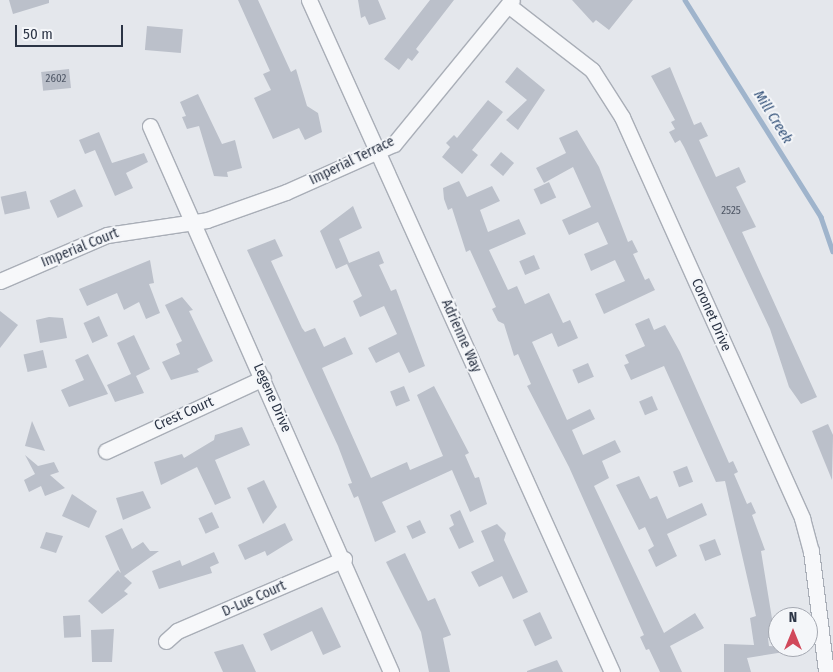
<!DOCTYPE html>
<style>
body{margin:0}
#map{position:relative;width:833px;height:672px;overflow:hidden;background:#e4e7ec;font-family:"Fira Sans Condensed",sans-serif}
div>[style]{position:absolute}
.stream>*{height:4.5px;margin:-2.25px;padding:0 2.25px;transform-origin:2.25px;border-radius:2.25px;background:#9fb4cc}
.building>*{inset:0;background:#bbc0ca;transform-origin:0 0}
.roads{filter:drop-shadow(1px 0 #a9aeb7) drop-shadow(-1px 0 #a9aeb7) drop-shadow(0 1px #a9aeb7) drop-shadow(0 -1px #a9aeb7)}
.minor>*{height:15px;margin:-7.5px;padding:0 7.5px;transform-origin:7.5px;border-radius:7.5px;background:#f7f8fa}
span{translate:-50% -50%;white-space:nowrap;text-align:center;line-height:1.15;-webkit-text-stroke:4px #f4f6f9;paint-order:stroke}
.number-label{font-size:11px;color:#4f5766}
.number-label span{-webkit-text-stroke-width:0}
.street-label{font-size:14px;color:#2b3445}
.water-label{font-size:15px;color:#34527a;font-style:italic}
.north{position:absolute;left:768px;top:607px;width:50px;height:50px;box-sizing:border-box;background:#f4f6f9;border:1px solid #a4a8b1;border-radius:50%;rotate:0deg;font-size:14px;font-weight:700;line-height:20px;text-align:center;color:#2b3445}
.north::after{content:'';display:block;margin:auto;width:18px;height:22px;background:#d1495b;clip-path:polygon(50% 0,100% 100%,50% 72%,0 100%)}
.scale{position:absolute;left:15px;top:25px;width:108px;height:22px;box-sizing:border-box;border:2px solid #2b3445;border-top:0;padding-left:6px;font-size:15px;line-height:18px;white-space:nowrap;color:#2b3445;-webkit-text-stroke:4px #f4f6f9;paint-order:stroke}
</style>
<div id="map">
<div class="stream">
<div style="left:685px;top:0;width:256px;rotate:57.9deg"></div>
<div style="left:821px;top:217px;width:36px;rotate:71deg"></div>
</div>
<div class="building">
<div style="clip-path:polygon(9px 0,49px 0,49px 3px,13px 14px)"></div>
<div style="clip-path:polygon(238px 0,258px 0,291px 72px,296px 69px,307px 106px,318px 113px,322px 132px,305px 140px,299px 128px,273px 139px,254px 98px,271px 90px,263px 74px,270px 71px)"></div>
<div style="clip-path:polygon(358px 0,378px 0,386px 19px,369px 25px,365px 16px,361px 18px)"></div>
<div style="clip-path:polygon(430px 0,454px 0,416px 49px,419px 52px,412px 61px,408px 58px,399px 70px,384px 59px)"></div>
<div style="clip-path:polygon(572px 0,633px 0,609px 30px,596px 20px,593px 23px)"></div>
<div style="left:147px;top:26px;width:36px;height:24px;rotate:5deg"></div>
<div style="clip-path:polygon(517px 67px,545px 90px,518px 130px,506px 120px,527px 100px,505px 82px)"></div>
<div style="clip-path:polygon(670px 67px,694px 125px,701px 122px,708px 136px,699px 140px,716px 177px,739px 167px,746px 182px,736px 187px,756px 227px,742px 232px,817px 397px,801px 404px,789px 387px,770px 329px,684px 147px,680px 140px,675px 143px,669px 132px,675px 129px,671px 122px,675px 120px,651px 76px)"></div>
<div style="left:69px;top:69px;width:19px;height:28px;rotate:84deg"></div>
<div style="clip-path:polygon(198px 94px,222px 144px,235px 140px,242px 168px,227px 172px,228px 177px,214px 176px,199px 126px,187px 129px,182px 117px,186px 116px,180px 102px)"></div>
<div style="clip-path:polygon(488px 100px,503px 112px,472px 150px,478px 155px,462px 174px,442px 157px,450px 147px,446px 143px,454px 135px,457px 138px)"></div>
<div style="clip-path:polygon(577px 130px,599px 167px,628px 242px,632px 240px,638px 252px,633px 254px,645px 280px,649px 278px,655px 290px,604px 314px,595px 294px,625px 281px,615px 260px,591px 271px,584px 254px,608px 244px,598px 222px,569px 235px,562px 220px,591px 207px,573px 167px,544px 183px,536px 168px,566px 153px,559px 138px)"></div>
<div style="clip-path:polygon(99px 132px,112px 163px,144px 153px,148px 162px,126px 173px,133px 188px,115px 196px,95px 150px,85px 154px,79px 140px)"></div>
<div style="left:501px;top:152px;width:17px;height:17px;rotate:40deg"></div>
<div style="clip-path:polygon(459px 181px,467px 197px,492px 186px,500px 201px,480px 210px,488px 232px,519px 219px,526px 234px,489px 250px,508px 290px,517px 286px,525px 304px,549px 293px,563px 323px,570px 320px,578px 338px,558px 347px,552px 333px,532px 342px,567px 420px,590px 409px,595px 419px,572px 430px,583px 455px,615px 440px,621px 452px,602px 461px,609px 478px,594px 486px,664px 633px,695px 613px,704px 628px,670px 646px,682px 672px,660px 672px,649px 649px,646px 650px,640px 637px,644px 635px,569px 467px,527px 386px,531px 384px,518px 354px,514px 356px,504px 324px,498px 321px,492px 309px,496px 307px,470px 250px,466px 252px,452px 208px,448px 210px,444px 199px,443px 188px)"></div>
<div style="left:549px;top:182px;width:17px;height:17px;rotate:65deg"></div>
<div style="left:75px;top:189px;width:19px;height:28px;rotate:65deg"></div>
<div style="left:26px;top:191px;width:18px;height:26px;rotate:77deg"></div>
<div style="clip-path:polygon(353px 206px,362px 228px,339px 239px,349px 263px,379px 251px,384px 263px,379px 265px,391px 291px,396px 289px,425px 366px,409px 373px,399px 352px,376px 363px,368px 348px,397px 334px,384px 306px,360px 317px,353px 301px,362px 296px,347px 264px,336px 269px,320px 231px)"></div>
<div style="clip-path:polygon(275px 239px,283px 256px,271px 261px,302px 328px,305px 332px,315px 328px,324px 347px,345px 337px,353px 354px,322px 368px,371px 478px,407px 462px,410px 470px,443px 456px,417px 395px,434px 386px,469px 453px,465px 455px,475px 478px,479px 477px,487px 504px,470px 512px,452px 470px,382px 502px,396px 532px,375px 542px,358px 496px,354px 498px,348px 484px,352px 483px,338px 446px,247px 250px)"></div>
<div style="left:534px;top:255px;width:15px;height:16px;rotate:67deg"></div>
<div style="clip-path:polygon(150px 260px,154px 283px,149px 284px,160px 313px,146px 319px,139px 302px,124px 310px,117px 293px,87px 306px,79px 289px)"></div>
<div style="clip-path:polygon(182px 297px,193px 310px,189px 311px,213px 361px,197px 369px,199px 372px,171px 380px,162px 362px,180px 354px,176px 344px,182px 341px,165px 305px)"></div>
<div style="clip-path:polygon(0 311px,18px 325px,0 348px)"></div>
<div style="left:99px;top:316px;width:22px;height:17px;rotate:66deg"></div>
<div style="clip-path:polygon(49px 317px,63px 318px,67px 338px,40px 343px,36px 320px)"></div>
<div style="clip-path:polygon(649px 318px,654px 330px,665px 325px,680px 352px,729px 463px,733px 461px,738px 472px,734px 474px,747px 504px,751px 502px,756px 513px,752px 515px,765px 550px,761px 551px,775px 637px,768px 638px,769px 646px,784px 647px,784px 652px,747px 658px,751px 672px,724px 672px,724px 644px,754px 645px,750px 618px,756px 616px,725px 481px,716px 482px,664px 366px,631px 380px,624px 365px,629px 363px,625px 355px,645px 346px,635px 324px)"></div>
<div style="clip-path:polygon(134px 335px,150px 369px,136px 376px,144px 393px,115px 402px,107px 385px,131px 374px,117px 343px)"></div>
<div style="left:43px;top:350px;width:18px;height:20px;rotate:77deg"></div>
<div style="clip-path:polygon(88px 354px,108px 394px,69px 407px,61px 390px,84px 380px,75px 360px)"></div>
<div style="left:588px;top:363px;width:15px;height:17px;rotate:67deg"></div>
<div style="left:404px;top:386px;width:16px;height:15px;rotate:68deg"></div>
<div style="left:652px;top:396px;width:15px;height:14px;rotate:67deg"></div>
<div style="clip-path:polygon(32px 421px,45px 451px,25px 446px)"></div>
<div style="clip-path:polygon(828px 424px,833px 435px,832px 480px,812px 431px)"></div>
<div style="clip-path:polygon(242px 427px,250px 445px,215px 460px,231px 498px,215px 505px,197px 467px,161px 485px,154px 462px,182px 454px,184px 458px,214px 440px,215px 435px)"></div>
<div style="clip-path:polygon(25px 455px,38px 466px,54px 462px,59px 472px,50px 475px,65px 488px,45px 496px,41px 486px,29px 492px,24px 480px,35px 474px)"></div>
<div style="left:687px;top:466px;width:17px;height:15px;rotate:69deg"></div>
<div style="clip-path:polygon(639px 476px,650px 499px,657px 496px,667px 519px,702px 503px,707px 515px,667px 534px,677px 556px,656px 567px,648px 550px,654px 546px,645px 527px,639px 530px,616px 485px)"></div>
<div style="clip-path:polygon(264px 480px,277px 507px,263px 524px,247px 488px)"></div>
<div style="clip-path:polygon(143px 491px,151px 508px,123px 520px,116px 498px)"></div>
<div style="clip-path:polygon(72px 494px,97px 511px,89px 528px,62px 516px)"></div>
<div style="clip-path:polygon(460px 510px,474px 542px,459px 549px,449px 528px,454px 525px,450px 515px)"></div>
<div style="left:212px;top:512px;width:17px;height:15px;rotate:65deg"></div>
<div style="left:420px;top:520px;width:14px;height:15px;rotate:65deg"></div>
<div style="clip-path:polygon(285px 523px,293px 540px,267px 556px,265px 551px,245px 560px,238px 545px)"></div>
<div style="clip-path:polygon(497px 524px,506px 533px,504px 540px,528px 592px,513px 599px,502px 576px,479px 587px,471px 572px,494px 561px,481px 531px)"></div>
<div style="clip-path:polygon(122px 528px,132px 549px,143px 542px,150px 551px,159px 551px,124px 576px,132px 583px,124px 591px,128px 594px,102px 614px,88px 601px,118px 570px,121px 573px,105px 536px)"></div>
<div style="clip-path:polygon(46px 532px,63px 536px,56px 553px,40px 548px)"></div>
<div style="left:715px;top:539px;width:17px;height:17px;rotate:69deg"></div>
<div style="clip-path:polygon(214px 552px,219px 563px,210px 567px,212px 573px,159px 589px,152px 571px,180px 560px,182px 566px)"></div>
<div style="clip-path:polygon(405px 553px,428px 601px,435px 598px,451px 635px,443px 638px,450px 672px,429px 672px,421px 632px,386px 562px)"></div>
<div style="clip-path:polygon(322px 607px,341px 647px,323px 655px,312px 631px,271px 651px,263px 634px)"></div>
<div style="left:540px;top:612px;width:29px;height:19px;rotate:65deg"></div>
<div style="left:80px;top:615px;width:22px;height:17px;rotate:87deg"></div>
<div style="clip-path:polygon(114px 629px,112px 662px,92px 662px,91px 630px)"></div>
<div style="clip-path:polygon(243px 644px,256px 672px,223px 672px,214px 652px)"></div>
<div style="clip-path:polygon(557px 660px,563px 672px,527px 672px,527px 671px)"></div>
</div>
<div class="roads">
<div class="minor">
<div style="left:309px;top:0;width:737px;rotate:65.73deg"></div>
<div style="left:508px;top:5px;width:106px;rotate:37.7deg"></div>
<div style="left:592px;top:70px;width:56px;rotate:57.4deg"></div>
<div style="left:622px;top:117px;width:440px;rotate:65.8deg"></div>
<div style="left:802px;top:518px;width:34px;rotate:75deg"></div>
<div style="left:811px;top:551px;width:122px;rotate:82.9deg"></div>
<div style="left:150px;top:126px;width:597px;rotate:66.18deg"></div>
<div style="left:0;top:281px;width:116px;rotate:-23.3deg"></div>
<div style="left:107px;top:235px;width:101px;rotate:-8.5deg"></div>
<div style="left:207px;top:220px;width:84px;rotate:-19.5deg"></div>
<div style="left:286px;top:192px;width:118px;rotate:-24deg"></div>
<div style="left:394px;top:144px;width:186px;rotate:-50.7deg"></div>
<div style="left:106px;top:451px;width:173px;rotate:-24.9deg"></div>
<div style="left:166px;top:641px;width:15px;rotate:-42deg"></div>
<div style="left:177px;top:631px;width:182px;rotate:-23.3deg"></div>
</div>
</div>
<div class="number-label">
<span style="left:56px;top:79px">2602</span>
<span style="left:731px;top:211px">2525</span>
</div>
<div class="street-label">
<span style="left:352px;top:161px;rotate:-26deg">Imperial Terrace</span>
<span style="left:80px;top:248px;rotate:-22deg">Imperial Court</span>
<span style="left:711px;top:315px;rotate:66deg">Coronet Drive</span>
<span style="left:461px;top:336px;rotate:66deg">Adrienne Way</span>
<span style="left:272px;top:398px;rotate:66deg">Legene Drive</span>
<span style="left:184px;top:414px;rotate:-24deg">Crest Court</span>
<span style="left:254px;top:599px;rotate:-24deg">D-Lue Court</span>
</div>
<div class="water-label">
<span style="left:773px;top:117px;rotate:58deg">Mill Creek</span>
</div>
<div class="north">N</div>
<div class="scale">50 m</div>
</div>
